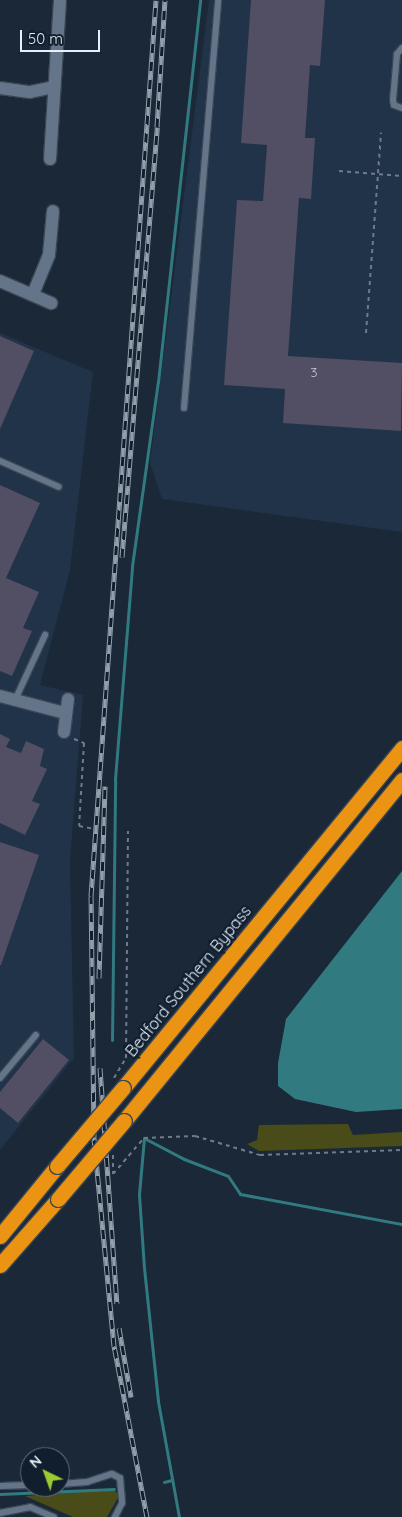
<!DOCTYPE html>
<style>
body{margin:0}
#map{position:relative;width:402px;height:1517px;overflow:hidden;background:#1a2838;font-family:Quicksand,sans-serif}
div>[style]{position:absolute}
.built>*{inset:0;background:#203348}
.green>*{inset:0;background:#494c18}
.water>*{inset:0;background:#307a80}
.stream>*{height:3px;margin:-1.5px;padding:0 1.5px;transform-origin:1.5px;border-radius:1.5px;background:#307a80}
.building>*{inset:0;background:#524e63}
.path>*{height:2px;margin-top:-1px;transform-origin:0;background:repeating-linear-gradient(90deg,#6f7b89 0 4px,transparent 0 8px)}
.roads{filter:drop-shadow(1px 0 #3a4654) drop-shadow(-1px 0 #3a4654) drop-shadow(0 1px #3a4654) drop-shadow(0 -1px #3a4654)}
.lane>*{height:6px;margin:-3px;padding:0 3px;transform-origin:3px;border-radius:3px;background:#657589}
.street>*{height:12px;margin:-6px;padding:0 6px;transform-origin:6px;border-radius:6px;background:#657589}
.highway>*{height:15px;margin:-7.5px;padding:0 7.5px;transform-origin:7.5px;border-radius:7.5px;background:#eb9312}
.rail>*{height:5px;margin-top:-2.5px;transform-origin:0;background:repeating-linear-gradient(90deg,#101e2e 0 9px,#949fac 0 18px);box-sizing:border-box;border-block:1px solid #949fac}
.bridges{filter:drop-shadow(1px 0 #3a4654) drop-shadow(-1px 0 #3a4654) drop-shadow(0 1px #3a4654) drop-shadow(0 -1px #3a4654)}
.highway-bridge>*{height:15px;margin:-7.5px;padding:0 7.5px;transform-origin:7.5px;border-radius:7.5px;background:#eb9312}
span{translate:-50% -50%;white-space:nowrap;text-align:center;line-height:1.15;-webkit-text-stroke:4.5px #101e2e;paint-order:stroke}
.number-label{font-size:14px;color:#c1c7d4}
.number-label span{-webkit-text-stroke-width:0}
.street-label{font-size:16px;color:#e6effa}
.north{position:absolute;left:20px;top:1447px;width:50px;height:50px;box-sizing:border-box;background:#101e2e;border:1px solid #667280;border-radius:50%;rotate:318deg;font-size:14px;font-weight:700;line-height:20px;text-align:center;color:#e6effa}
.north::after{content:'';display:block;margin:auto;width:18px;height:22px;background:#9cca32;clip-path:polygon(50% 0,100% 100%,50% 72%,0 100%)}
.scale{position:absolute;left:20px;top:30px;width:80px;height:22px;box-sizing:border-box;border:2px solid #e6effa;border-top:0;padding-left:6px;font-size:15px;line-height:18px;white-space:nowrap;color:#e6effa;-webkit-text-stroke:4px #101e2e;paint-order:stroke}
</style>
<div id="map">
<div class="built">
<div style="clip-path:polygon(209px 0,402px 0,402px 532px,162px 499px,150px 463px)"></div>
<div style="clip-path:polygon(0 333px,93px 372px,70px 570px,40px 685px,83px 695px,70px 861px,74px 1058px,0 1150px)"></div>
</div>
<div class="green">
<div style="clip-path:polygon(348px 1124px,353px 1135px,402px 1132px,402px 1146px,259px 1151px,247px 1144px,257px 1140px,259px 1125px)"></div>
<div style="clip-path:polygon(114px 1489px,119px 1496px,107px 1517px,73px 1517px,25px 1496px)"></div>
</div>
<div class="water">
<div style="clip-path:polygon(402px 871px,402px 1109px,356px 1112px,295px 1099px,278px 1086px,278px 1063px,286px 1019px)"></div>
</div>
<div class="stream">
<div style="left:112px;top:1040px;width:261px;rotate:-89.3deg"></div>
<div style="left:115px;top:779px;width:214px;rotate:-85.4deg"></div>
<div style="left:132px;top:566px;width:186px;rotate:-82deg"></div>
<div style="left:158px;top:382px;width:384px;rotate:-83.7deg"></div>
<div style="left:164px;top:1482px;width:8px;rotate:-14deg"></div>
<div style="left:0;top:1494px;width:114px;rotate:-2.5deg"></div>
<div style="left:179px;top:1517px;width:118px;rotate:-100.3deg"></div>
<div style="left:158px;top:1401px;width:134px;rotate:-96deg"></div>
<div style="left:144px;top:1268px;width:74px;rotate:-93.9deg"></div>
<div style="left:139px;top:1194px;width:56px;rotate:-84.9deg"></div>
<div style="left:144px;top:1138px;width:45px;rotate:27.7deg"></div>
<div style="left:184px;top:1159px;width:47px;rotate:21.1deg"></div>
<div style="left:228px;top:1176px;width:22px;rotate:56deg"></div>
<div style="left:240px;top:1194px;width:165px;rotate:10.5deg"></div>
</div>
<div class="building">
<div style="clip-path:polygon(251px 0,325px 0,320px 66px,310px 65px,305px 138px,315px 138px,311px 199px,299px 198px,288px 356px,402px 363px,401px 431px,283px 423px,285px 389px,224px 385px,237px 200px,263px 201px,267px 145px,241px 143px)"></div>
<div style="clip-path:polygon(0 336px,34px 351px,0 429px)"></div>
<div style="clip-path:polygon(0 485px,40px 503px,6px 578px,39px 592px,23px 628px,32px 631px,12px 676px,0 671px)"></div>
<div style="clip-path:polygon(0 734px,10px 739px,6px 747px,21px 753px,26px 741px,44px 749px,40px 766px,47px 769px,32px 801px,40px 804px,25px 835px,0 823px)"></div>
<div style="clip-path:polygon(0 842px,39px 855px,1px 965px,0 965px)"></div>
<div style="clip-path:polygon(43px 1039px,69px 1060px,18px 1123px,0 1108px,0 1092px)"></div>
</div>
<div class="path">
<div style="left:339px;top:171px;width:63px;rotate:4.5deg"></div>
<div style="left:366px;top:333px;width:201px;rotate:-85.7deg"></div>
<div style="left:74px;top:739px;width:11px;rotate:22deg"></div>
<div style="left:84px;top:743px;width:83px;rotate:93.4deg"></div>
<div style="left:79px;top:826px;width:15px;rotate:11deg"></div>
<div style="left:114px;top:1078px;width:23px;rotate:-59deg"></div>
<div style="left:126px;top:1058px;width:227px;rotate:-89.5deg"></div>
<div style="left:113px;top:1155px;width:19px;rotate:90deg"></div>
<div style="left:113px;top:1174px;width:48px;rotate:-49.3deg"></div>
<div style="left:144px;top:1138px;width:51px;rotate:-2.2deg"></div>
<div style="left:195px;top:1136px;width:68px;rotate:16.3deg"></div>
<div style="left:260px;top:1155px;width:142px;rotate:-2deg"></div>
</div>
<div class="roads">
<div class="lane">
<div style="left:402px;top:48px;width:8px;rotate:130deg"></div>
<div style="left:397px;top:54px;width:46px;rotate:95deg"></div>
<div style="left:393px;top:100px;width:5px;rotate:79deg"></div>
<div style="left:394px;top:105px;width:9px;rotate:21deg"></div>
<div style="left:184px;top:408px;width:409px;rotate:-85.2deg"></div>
<div style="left:0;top:461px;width:64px;rotate:23.8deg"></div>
<div style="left:15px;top:700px;width:72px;rotate:-65.2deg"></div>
<div style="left:0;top:1078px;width:56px;rotate:-50.1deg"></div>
<div style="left:60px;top:1484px;width:27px;rotate:-4deg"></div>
<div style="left:87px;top:1482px;width:26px;rotate:-18deg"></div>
<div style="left:112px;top:1474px;width:9px;rotate:27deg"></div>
<div style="left:120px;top:1478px;width:25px;rotate:85deg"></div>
<div style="left:122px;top:1503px;width:16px;rotate:117deg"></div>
<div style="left:0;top:1486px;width:30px;rotate:-2deg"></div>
<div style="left:0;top:1513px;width:31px;rotate:-11deg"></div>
<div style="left:30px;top:1507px;width:26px;rotate:23deg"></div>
</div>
<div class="street">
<div style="left:0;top:88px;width:30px;rotate:8deg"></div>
<div style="left:30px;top:92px;width:24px;rotate:-12deg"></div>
<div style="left:50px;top:159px;width:159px;rotate:-86.4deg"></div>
<div style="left:0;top:281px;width:56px;rotate:23.3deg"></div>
<div style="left:33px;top:294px;width:42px;rotate:-67.7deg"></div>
<div style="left:49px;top:255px;width:44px;rotate:-84.8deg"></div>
<div style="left:0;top:696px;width:67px;rotate:14.7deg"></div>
<div style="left:64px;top:732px;width:33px;rotate:-83deg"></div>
</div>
<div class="highway">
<div style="left:123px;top:1088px;width:440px;rotate:-50.6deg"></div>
<div style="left:124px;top:1121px;width:440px;rotate:-50.8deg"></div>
<div style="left:0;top:1236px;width:90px;rotate:-50.8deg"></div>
<div style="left:0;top:1265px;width:88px;rotate:-48.7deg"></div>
</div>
</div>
<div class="rail">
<div style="left:122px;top:557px;width:431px;rotate:-85.3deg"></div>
<div style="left:157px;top:127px;width:127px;rotate:-86.4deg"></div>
<div style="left:99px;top:978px;width:192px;rotate:-88.2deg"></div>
<div style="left:100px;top:1068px;width:236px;rotate:85.9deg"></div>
<div style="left:119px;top:1328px;width:70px;rotate:80.1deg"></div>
<div style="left:147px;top:1517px;width:174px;rotate:-100.9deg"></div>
<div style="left:114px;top:1346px;width:210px;rotate:-95.5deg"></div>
<div style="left:94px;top:1137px;width:241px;rotate:-90.7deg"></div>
<div style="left:91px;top:896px;width:898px;rotate:-85.85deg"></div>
</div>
<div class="bridges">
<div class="highway-bridge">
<div style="left:57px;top:1166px;width:102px;rotate:-49.8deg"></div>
<div style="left:58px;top:1199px;width:102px;rotate:-49.8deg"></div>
</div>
</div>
<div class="number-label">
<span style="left:314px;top:372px">3</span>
</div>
<div class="street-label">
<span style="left:188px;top:981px;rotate:-51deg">Bedford Southern Bypass</span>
</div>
<div class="north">N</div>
<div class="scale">50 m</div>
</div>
